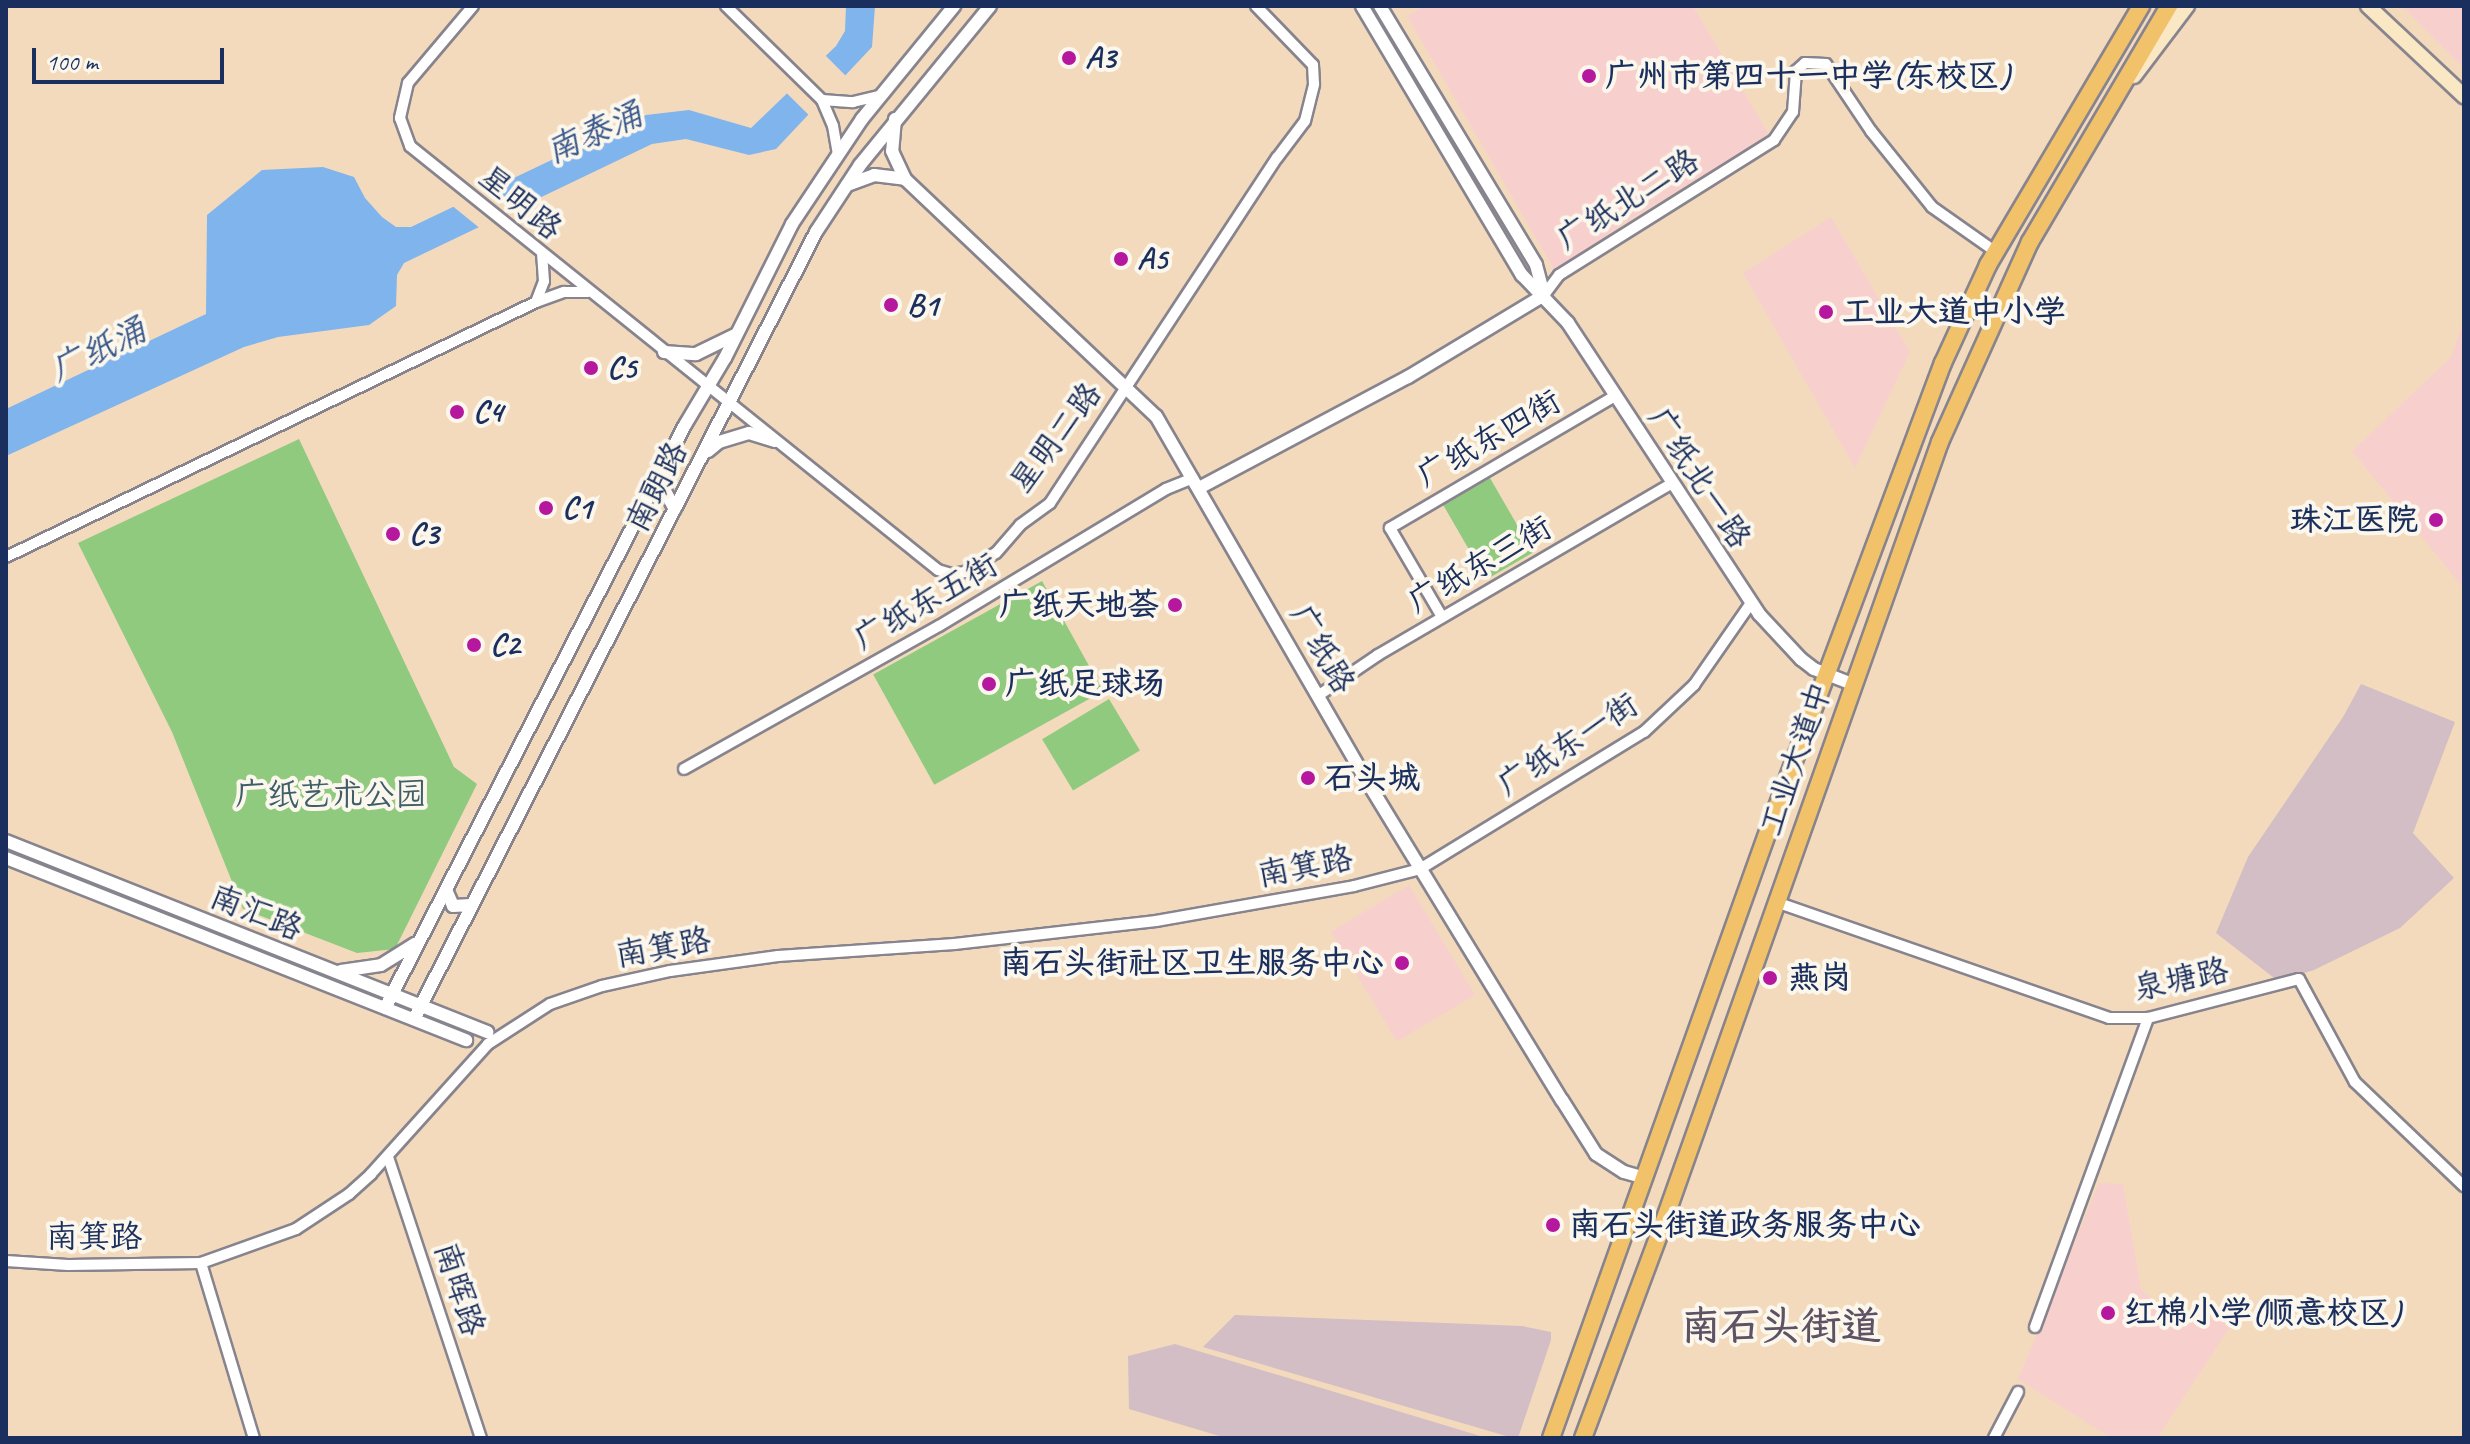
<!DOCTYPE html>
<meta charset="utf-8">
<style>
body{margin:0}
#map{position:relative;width:2470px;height:1444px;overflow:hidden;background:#f3dabd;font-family:Caveat,"LXGW WenKai TC",sans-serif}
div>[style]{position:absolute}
.built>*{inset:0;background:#f7d0ce;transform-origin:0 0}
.industrial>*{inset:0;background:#d2bec4}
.green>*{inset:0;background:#8fca7e;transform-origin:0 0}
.water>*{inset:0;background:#7fb4ed}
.pier>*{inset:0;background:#f3dabd;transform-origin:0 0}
.roads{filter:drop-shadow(2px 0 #87848e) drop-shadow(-2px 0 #87848e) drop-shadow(0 2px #87848e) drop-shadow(0 -2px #87848e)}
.minor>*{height:10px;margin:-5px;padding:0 5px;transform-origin:5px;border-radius:5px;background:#fff}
.tertiary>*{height:12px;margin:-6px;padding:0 6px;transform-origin:6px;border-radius:6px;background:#fff}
.secondary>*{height:14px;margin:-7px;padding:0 7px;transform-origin:7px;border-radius:7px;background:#fae7c3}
.primary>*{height:16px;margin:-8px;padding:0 8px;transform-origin:8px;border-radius:8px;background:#f2c26a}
.dots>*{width:22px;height:22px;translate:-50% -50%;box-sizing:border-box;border:4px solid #fbf7ec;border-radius:50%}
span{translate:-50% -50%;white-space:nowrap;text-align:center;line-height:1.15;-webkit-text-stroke:8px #fbf7ec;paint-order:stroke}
.poi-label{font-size:32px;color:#1b2f5e;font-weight:700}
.left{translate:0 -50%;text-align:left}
.right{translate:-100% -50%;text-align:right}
.street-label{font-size:32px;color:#1b2f5e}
.park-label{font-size:32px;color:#3e5e68}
.water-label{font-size:34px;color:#395789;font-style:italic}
.district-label{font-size:40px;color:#5e5364;font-weight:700}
.frame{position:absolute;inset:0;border:8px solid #1b2f5e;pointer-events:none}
.scale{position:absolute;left:32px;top:48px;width:192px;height:36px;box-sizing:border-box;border:4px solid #1b2f5e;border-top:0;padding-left:10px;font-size:24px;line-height:28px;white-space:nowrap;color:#1b2f5e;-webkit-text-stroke:6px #fbf7ec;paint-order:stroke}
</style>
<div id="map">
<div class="built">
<div style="clip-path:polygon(1424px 6px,1693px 6px,1770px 136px,1634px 217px,1555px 271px,1407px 16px)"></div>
<div style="clip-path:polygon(2400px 6px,2464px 6px,2464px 69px,2406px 10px)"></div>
<div style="clip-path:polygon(1831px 217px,1910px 352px,1855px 468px,1743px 273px)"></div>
<div style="clip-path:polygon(2464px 319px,2464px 589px,2352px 451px,2451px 357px)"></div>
<div style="left:1409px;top:885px;width:128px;height:91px;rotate:59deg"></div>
<div style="clip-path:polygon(2099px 1183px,2123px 1184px,2141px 1290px,2185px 1323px,2202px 1303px,2232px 1324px,2157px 1438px,2111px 1438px,2018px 1379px)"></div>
</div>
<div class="industrial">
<div style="clip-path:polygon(2361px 684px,2455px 722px,2413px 833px,2454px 878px,2400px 928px,2314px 970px,2278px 981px,2216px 933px,2248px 857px,2343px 717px)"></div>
<div style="clip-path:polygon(1235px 1315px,1522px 1326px,1551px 1332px,1551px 1340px,1518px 1438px,1513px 1438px,1203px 1347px)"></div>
<div style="clip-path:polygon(1175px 1344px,1487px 1438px,1226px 1438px,1129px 1409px,1128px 1356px)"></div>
</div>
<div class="green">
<div style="clip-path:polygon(299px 439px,454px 767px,477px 784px,395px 949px,357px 953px,243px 909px,172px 732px,78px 543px)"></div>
<div style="left:1490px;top:478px;width:86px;height:54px;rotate:60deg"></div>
<div style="left:1042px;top:581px;width:126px;height:193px;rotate:61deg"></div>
<div style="left:1109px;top:699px;width:60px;height:78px;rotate:59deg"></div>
</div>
<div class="water">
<div style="clip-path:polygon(846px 6px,875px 6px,872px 47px,776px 149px,749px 155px,686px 139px,652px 144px,404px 263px,397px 275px,396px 306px,369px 325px,278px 337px,244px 347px,6px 456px,6px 409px,206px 314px,207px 215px,262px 170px,323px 167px,354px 177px,365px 198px,382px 217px,396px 227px,411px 227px,646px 115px,689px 110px,751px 128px,836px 46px,845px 31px)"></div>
</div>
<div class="pier">
<div style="left:824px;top:54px;width:37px;height:54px;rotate:45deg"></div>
<div style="clip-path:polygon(488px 186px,520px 212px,482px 230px,450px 204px)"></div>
</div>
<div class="roads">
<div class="minor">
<div style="left:473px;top:6px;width:101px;rotate:130.2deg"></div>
<div style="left:408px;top:83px;width:36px;rotate:103deg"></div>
<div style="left:400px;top:118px;width:30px;rotate:70deg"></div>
<div style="left:410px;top:146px;width:677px;rotate:38.77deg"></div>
<div style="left:938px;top:570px;width:14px;rotate:17deg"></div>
<div style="left:951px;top:574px;width:14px;rotate:-8deg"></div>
<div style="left:965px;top:572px;width:36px;rotate:-32deg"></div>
<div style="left:996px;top:553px;width:37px;rotate:-49deg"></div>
<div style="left:1020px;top:525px;width:37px;rotate:-36deg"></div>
<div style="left:1050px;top:503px;width:413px;rotate:-56.7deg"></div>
<div style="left:1277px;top:158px;width:46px;rotate:-52.9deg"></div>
<div style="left:1305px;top:121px;width:38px;rotate:-76deg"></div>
<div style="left:1314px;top:84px;width:19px;rotate:-93deg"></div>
<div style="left:1313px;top:65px;width:82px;rotate:-134deg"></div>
<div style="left:726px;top:6px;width:134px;rotate:44.4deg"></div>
<div style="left:822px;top:100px;width:28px;rotate:67deg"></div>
<div style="left:833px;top:126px;width:27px;rotate:80deg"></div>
<div style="left:822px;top:100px;width:31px;rotate:4deg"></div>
<div style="left:853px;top:102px;width:28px;rotate:-13deg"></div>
<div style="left:1544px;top:295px;width:25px;rotate:-53deg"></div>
<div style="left:1559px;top:275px;width:254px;rotate:-32.1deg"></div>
<div style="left:1774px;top:140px;width:34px;rotate:-56deg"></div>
<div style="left:1793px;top:112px;width:41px;rotate:-85.8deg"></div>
<div style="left:1796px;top:71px;width:12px;rotate:-42deg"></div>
<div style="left:1805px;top:63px;width:21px;rotate:3deg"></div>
<div style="left:1826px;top:64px;width:81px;rotate:56.1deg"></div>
<div style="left:1871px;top:131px;width:97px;rotate:51.2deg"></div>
<div style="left:1932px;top:207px;width:78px;rotate:35.1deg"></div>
<div style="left:536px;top:302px;width:22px;rotate:-69deg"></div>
<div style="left:544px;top:281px;width:27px;rotate:-94deg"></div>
<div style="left:6px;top:557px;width:588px;rotate:-25.69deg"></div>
<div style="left:536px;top:302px;width:30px;rotate:-20deg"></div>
<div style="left:564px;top:292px;width:24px"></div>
<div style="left:1442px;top:617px;width:103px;rotate:-120.3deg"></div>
<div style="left:1390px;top:528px;width:261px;rotate:-30.4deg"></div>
<div style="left:1319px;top:695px;width:71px;rotate:-34.1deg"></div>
<div style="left:1378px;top:655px;width:339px;rotate:-30.3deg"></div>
<div style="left:684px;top:769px;width:292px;rotate:-29.3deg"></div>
<div style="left:939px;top:626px;width:265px;rotate:-31.1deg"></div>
<div style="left:1166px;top:489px;width:29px;rotate:-22deg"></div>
<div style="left:1776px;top:902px;width:353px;rotate:19.2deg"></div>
<div style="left:2109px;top:1018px;width:39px"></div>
<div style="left:2148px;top:1018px;width:156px;rotate:-14.5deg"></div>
<div style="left:2299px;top:979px;width:117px;rotate:61.5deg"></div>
<div style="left:2355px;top:1082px;width:151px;rotate:43.7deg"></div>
<div style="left:388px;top:1157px;width:296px;rotate:71.7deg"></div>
<div style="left:6px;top:1261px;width:62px;rotate:3.7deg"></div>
<div style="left:68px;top:1265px;width:133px;rotate:-0.9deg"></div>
<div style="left:201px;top:1263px;width:101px;rotate:-19.7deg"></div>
<div style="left:296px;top:1229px;width:64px;rotate:-33.4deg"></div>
<div style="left:349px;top:1194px;width:30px;rotate:-42deg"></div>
<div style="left:371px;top:1174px;width:175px;rotate:-48deg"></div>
<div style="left:488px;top:1044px;width:74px;rotate:-32.8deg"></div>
<div style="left:550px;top:1004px;width:55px;rotate:-19.1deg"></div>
<div style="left:602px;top:986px;width:70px;rotate:-12.4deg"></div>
<div style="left:670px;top:971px;width:109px;rotate:-7.9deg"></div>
<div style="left:778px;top:956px;width:177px;rotate:-3.9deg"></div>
<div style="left:955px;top:944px;width:202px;rotate:-6.5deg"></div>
<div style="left:1156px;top:921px;width:201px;rotate:-10deg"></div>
<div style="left:1354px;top:886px;width:68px;rotate:-14.4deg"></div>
<div style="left:1420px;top:869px;width:263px;rotate:-31.5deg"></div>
<div style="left:1644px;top:732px;width:69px;rotate:-43.2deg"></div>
<div style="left:1694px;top:685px;width:100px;rotate:-55.2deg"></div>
<div style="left:201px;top:1263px;width:183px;rotate:73.2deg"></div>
<div style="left:2035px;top:1327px;width:329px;rotate:-69.9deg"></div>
<div style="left:1994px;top:1438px;width:52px;rotate:-62.4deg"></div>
</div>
<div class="tertiary">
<div style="left:1362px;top:6px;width:313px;rotate:59.3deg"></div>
<div style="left:1522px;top:275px;width:66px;rotate:46.2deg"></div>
<div style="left:1568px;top:323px;width:348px;rotate:56.7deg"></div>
<div style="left:1759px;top:614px;width:62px;rotate:47deg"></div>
<div style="left:1801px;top:659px;width:16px;rotate:38deg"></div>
<div style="left:1814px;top:669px;width:41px;rotate:21.5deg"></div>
<div style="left:1380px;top:6px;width:302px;rotate:58.9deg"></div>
<div style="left:1536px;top:265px;width:31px;rotate:75deg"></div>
<div style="left:895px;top:119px;width:32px;rotate:95deg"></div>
<div style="left:892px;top:151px;width:31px;rotate:65deg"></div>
<div style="left:905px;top:179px;width:345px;rotate:43.4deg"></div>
<div style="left:1156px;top:416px;width:406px;rotate:60deg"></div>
<div style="left:1359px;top:768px;width:389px;rotate:58.6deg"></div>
<div style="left:1562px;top:1100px;width:64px;rotate:57.8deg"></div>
<div style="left:1596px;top:1154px;width:33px;rotate:33deg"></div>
<div style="left:1624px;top:1172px;width:22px;rotate:16deg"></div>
<div style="left:847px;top:185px;width:29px;rotate:-20deg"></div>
<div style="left:874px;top:175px;width:31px;rotate:7deg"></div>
<div style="left:664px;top:352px;width:32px;rotate:4deg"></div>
<div style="left:696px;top:354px;width:43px;rotate:-26deg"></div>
<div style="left:708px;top:451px;width:14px;rotate:-39deg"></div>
<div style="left:719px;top:442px;width:31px;rotate:-17deg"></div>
<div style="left:749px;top:433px;width:27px;rotate:17deg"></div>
<div style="left:1199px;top:488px;width:237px;rotate:-28deg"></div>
<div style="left:1408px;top:377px;width:159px;rotate:-31.1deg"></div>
<div style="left:648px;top:496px;width:18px;rotate:-9deg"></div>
<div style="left:666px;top:493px;width:18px;rotate:61deg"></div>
<div style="left:6px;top:841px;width:518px;rotate:21.66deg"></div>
<div style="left:6px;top:858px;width:495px;rotate:21.6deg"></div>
<div style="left:446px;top:890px;width:17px;rotate:66deg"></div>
<div style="left:453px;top:906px;width:18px;rotate:-3deg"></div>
<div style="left:341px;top:971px;width:40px;rotate:-8.5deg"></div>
<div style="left:381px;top:965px;width:40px;rotate:-32deg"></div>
<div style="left:385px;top:1008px;width:656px;rotate:-62.77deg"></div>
<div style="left:685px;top:425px;width:78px;rotate:-59.2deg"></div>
<div style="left:725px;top:358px;width:150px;rotate:-63.4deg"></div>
<div style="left:792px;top:224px;width:126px;rotate:-56.3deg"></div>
<div style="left:862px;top:119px;width:146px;rotate:-50.8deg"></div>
<div style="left:414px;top:1019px;width:884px;rotate:-62.94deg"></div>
<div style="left:816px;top:232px;width:80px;rotate:-56.7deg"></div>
<div style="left:860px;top:165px;width:205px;rotate:-50.7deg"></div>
</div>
<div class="secondary">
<div style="left:2368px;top:6px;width:132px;rotate:43.2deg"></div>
<div style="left:2134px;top:76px;width:88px;rotate:-52.9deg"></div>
</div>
<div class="primary">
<div style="left:1551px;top:1438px;width:656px;rotate:-70.32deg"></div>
<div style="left:1772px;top:820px;width:488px;rotate:-69.5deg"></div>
<div style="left:1943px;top:363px;width:108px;rotate:-65.3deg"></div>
<div style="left:1988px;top:265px;width:301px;rotate:-59.4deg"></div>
<div style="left:1583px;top:1438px;width:232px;rotate:-69.5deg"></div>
<div style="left:1664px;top:1221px;width:826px;rotate:-70.49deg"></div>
<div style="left:1940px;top:442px;width:219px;rotate:-65.8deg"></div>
<div style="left:2030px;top:242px;width:274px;rotate:-59.5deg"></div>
</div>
</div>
<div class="dots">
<div style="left:1069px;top:58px;background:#b5179e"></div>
<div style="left:1589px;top:76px;background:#b5179e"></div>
<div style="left:1121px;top:259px;background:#b5179e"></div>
<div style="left:891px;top:305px;background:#b5179e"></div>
<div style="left:1826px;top:312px;background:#b5179e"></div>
<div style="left:591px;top:368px;background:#b5179e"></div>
<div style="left:457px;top:412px;background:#b5179e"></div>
<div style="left:546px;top:508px;background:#b5179e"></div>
<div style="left:2436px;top:520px;background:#b5179e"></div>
<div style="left:393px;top:534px;background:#b5179e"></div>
<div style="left:1175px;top:605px;background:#b5179e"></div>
<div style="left:474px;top:645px;background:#b5179e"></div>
<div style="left:989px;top:684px;background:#b5179e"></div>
<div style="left:1308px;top:778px;background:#b5179e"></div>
<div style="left:1402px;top:963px;background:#b5179e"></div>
<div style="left:1770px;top:978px;background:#b5179e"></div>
<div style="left:1553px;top:1225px;background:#b5179e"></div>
<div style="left:2108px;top:1313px;background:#b5179e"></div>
</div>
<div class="poi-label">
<span class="left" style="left:1085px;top:58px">A3</span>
<span class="left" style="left:1605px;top:76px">广州市第四十一中学(东校区)</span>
<span class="left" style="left:1137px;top:259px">A5</span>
<span class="left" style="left:907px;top:305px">B1</span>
<span class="left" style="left:1842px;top:312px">工业大道中小学</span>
<span class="left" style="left:607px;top:368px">C5</span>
<span class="left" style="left:473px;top:412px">C4</span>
<span class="left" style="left:562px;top:508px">C1</span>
<span class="right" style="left:2418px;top:520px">珠江医院</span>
<span class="left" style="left:409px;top:534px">C3</span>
<span class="right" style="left:1159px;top:605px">广纸天地荟</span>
<span class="left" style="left:490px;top:645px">C2</span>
<span class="left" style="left:1005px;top:684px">广纸足球场</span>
<span class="left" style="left:1324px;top:778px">石头城</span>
<span class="right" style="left:1384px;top:963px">南石头街社区卫生服务中心</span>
<span class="left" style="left:1788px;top:978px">燕岗</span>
<span class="left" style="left:1569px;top:1225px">南石头街道政务服务中心</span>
<span class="left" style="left:2124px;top:1313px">红棉小学(顺意校区)</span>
</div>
<div class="street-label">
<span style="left:1628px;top:200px;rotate:-32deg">广纸北二路</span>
<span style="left:520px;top:203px;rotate:39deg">星明路</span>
<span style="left:1056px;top:438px;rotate:-53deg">星明二路</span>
<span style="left:1489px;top:439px;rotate:-30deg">广纸东四街</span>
<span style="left:1699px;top:478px;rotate:57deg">广纸北一路</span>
<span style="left:657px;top:487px;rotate:-63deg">南朗路</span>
<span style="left:1480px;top:565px;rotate:-30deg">广纸东三街</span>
<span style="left:926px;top:602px;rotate:-30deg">广纸东五街</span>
<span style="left:1322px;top:649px;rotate:60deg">广纸路</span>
<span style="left:1568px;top:745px;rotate:-33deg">广纸东一街</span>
<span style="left:1796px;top:759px;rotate:-71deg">工业大道中</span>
<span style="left:1305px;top:867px;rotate:-11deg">南箕路</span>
<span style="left:256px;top:913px;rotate:22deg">南汇路</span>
<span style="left:663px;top:948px;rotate:-10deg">南箕路</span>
<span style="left:2181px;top:980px;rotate:-12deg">泉塘路</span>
<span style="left:94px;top:1237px">南箕路</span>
<span style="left:459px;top:1289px;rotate:72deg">南晖路</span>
</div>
<div class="park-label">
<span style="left:331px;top:795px">广纸艺术公园</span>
</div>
<div class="water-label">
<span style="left:594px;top:132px;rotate:-24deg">南泰涌</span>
<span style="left:98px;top:349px;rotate:-26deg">广纸涌</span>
</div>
<div class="district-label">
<span style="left:1781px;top:1326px">南石头街道</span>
</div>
<div class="frame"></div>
<div class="scale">100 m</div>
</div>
